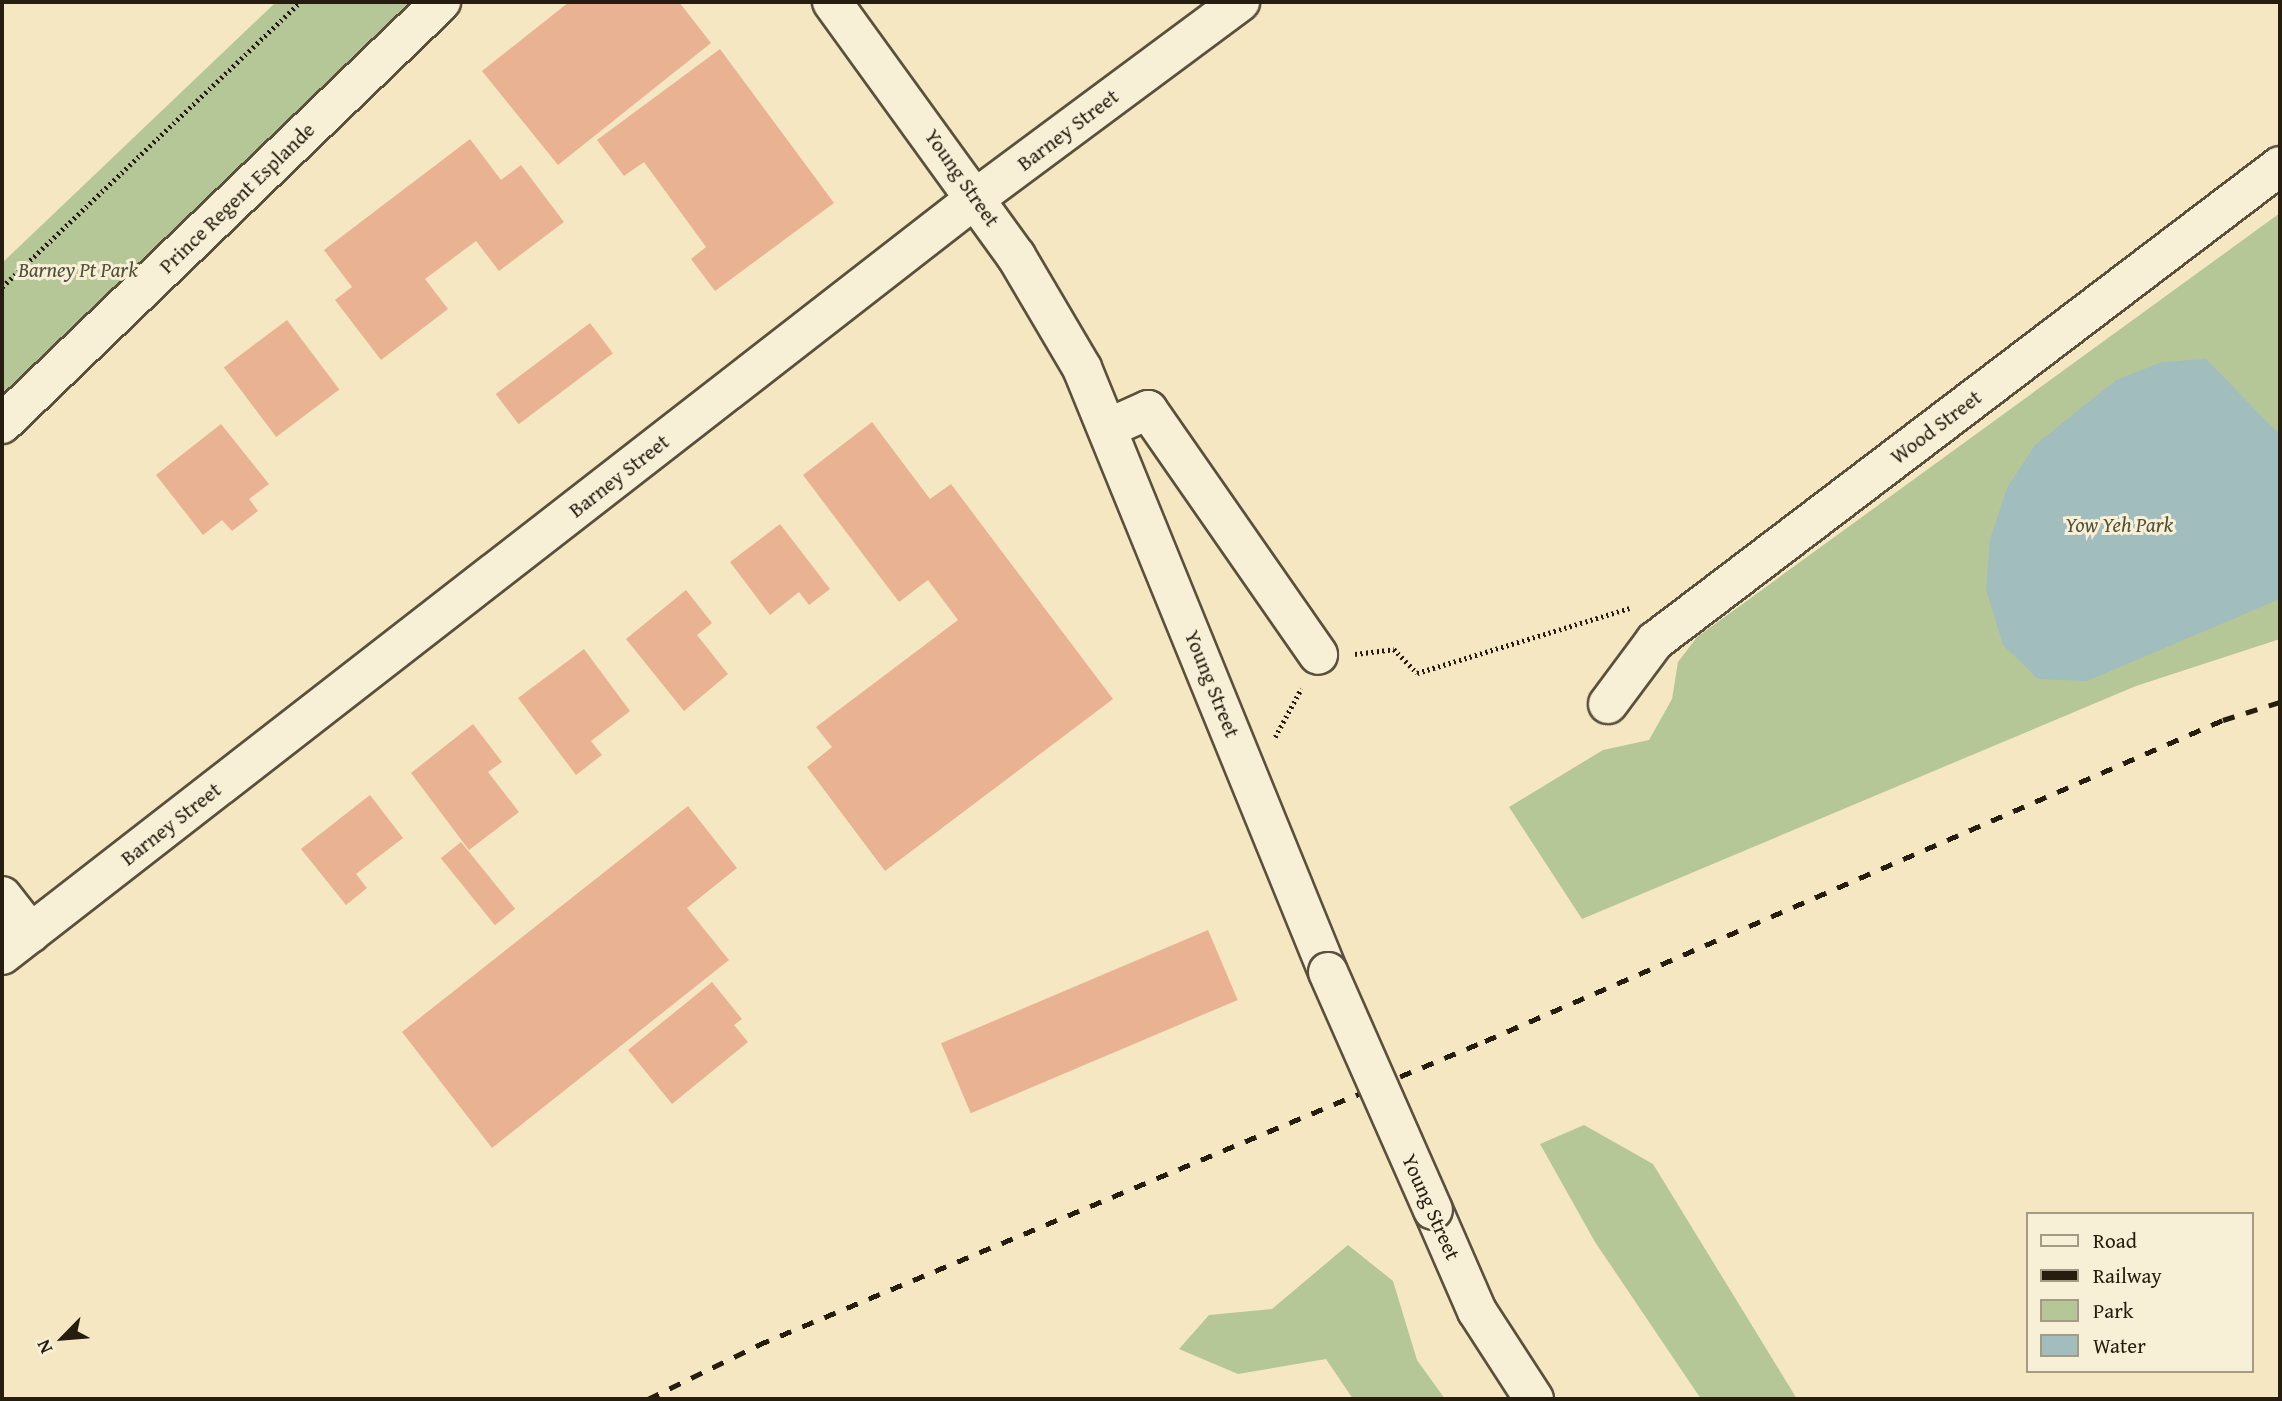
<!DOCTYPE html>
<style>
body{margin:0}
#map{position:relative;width:2282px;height:1401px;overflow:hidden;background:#f4e7c1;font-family:"Gentium Book Plus",serif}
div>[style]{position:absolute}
.green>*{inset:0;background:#b6c797}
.water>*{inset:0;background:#a1bdbd}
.building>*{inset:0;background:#e9b393;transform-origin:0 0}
.path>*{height:4.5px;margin-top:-2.25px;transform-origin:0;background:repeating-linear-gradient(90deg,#261d10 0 2px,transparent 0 5.5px)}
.roads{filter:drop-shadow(2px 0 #5a503c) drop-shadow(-2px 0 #5a503c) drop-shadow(0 2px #5a503c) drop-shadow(0 -2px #5a503c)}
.minor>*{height:38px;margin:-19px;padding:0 19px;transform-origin:19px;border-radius:19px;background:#f8efd7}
.rail>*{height:5px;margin-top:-2.5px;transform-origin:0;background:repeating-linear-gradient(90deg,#261d10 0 12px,transparent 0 24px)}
.bridges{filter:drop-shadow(2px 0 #5a503c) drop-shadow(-2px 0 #5a503c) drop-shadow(0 2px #5a503c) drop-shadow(0 -2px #5a503c)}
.minor-bridge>*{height:38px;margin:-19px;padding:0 19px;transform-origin:19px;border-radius:19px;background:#f8efd7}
span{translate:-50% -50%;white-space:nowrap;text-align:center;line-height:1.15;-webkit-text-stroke:6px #f8efd7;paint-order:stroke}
.street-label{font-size:21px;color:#261d10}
.park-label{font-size:21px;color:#515038;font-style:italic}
.frame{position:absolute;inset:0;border:4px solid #261d10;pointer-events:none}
.legend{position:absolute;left:2026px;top:1212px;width:228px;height:161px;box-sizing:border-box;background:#f8efd7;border:2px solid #a49b87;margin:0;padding:9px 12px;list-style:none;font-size:21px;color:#261d10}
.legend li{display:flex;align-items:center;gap:14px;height:35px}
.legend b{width:35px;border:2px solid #a49b87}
.north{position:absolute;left:28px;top:1303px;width:70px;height:70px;-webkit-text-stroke:5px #f8efd7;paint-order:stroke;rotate:245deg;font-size:19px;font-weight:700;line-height:28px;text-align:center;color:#261d10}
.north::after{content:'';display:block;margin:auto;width:24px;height:32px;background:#261d10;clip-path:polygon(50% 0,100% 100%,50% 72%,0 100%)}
</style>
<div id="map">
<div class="green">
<div style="clip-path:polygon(276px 2px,441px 2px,2px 424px,2px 263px)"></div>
<div style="clip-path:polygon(2280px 213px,2280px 639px,2136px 686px,1582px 919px,1509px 807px,1603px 750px,1649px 740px,1672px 699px,1678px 662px,1697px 637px)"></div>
<div style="clip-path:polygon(1584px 1125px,1653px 1164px,1797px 1399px,1701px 1399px,1595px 1242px,1540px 1144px)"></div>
<div style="clip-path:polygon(1348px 1245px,1393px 1281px,1417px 1360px,1445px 1399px,1353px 1399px,1326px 1359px,1238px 1374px,1179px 1349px,1209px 1315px,1272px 1309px)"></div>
</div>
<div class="water">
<div style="clip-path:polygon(2206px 359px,2280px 435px,2280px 599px,2087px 681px,2038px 679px,2003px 645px,1986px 590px,1990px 539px,2007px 488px,2035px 445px,2116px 380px,2162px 362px)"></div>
</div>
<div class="building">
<div style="clip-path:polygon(569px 2px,679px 2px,711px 43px,558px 165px,482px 71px)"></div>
<div style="clip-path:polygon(720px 49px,834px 203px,715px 291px,691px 259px,706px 247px,644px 162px,624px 176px,597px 140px)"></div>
<div style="clip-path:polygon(470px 139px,501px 180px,521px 165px,564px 222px,499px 271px,476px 241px,425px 279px,448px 309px,381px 360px,335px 300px,352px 287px,324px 250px)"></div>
<div style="left:287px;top:320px;width:87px;height:79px;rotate:53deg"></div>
<div style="left:590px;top:323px;width:38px;height:118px;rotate:53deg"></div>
<div style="clip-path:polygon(872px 422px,930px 499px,951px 484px,1113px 699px,885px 871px,807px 767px,832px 747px,816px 727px,958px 620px,928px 580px,899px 602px,803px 475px)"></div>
<div style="clip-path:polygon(221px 424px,269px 484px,249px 499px,258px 511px,232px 531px,222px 520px,203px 535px,156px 475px)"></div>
<div style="clip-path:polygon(780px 524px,830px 589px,809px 605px,799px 592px,770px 615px,730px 562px)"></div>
<div style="clip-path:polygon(686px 590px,712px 623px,697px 635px,728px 674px,684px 711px,626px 639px)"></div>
<div style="clip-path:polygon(584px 649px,630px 711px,591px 741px,602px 755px,576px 775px,518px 698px)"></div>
<div style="clip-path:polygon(473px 724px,502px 762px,488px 772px,519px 812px,469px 850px,411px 773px)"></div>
<div style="clip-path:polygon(370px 795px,403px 838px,356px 874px,367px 888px,346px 905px,301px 849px)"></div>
<div style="clip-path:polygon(688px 806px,737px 868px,687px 908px,729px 960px,492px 1148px,402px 1032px)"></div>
<div style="left:461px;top:842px;width:86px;height:26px;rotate:51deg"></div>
<div style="left:1208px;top:930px;width:76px;height:290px;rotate:67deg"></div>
<div style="clip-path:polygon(712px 982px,742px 1019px,734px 1025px,748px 1042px,672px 1104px,628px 1050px)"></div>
</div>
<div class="path">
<div style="left:2px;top:287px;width:412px;rotate:-43.7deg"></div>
<div style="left:1355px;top:654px;width:39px;rotate:-7deg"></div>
<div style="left:1394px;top:649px;width:33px;rotate:46deg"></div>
<div style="left:1417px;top:673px;width:222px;rotate:-17deg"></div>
<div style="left:1275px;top:737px;width:55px;rotate:-61.6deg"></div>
</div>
<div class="roads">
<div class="minor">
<div style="left:832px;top:2px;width:314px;rotate:54.1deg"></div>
<div style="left:1016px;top:256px;width:130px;rotate:59.5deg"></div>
<div style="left:1082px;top:368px;width:652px;rotate:67.84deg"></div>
<div style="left:2px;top:424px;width:609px;rotate:-43.87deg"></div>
<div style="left:1108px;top:428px;width:44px;rotate:-24.2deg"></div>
<div style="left:1148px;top:410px;width:298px;rotate:55.2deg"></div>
<div style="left:1608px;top:704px;width:79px;rotate:-53.3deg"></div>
<div style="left:1655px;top:641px;width:785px;rotate:-37.23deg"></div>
<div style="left:2px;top:896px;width:47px;rotate:51.9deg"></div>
<div style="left:2px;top:955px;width:1234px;rotate:-37.85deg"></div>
<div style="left:976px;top:198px;width:329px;rotate:-36.6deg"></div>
<div style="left:1433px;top:1210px;width:110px;rotate:66.5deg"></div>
<div style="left:1477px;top:1311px;width:105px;rotate:57.1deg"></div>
</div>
</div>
<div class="rail">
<div style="left:648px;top:1399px;width:123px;rotate:-26.1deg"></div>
<div style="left:758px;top:1345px;width:788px;rotate:-22.69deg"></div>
<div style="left:1485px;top:1041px;width:805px;rotate:-23.51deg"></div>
<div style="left:2223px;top:720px;width:60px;rotate:-17.5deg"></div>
</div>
<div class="bridges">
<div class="minor-bridge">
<div style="left:1328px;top:972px;width:260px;rotate:66.2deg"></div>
</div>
</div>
<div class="street-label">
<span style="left:1068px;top:130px;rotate:-37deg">Barney Street</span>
<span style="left:962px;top:178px;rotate:55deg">Young Street</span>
<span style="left:237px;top:198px;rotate:-44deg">Prince Regent Esplande</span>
<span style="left:1936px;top:427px;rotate:-37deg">Wood Street</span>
<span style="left:619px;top:476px;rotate:-38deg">Barney Street</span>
<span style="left:1212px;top:684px;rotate:68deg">Young Street</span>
<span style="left:171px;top:824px;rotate:-38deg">Barney Street</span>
<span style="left:1431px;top:1207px;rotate:66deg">Young Street</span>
</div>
<div class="park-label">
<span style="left:78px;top:270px">Barney Pt Park</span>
<span style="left:2119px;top:525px">Yow Yeh Park</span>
</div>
<div class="frame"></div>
<ul class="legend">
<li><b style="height:9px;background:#f8efd7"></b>Road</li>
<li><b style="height:9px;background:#261d10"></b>Railway</li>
<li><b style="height:19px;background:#b6c797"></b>Park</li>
<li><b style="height:19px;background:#a1bdbd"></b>Water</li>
</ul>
<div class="north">N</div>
</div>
